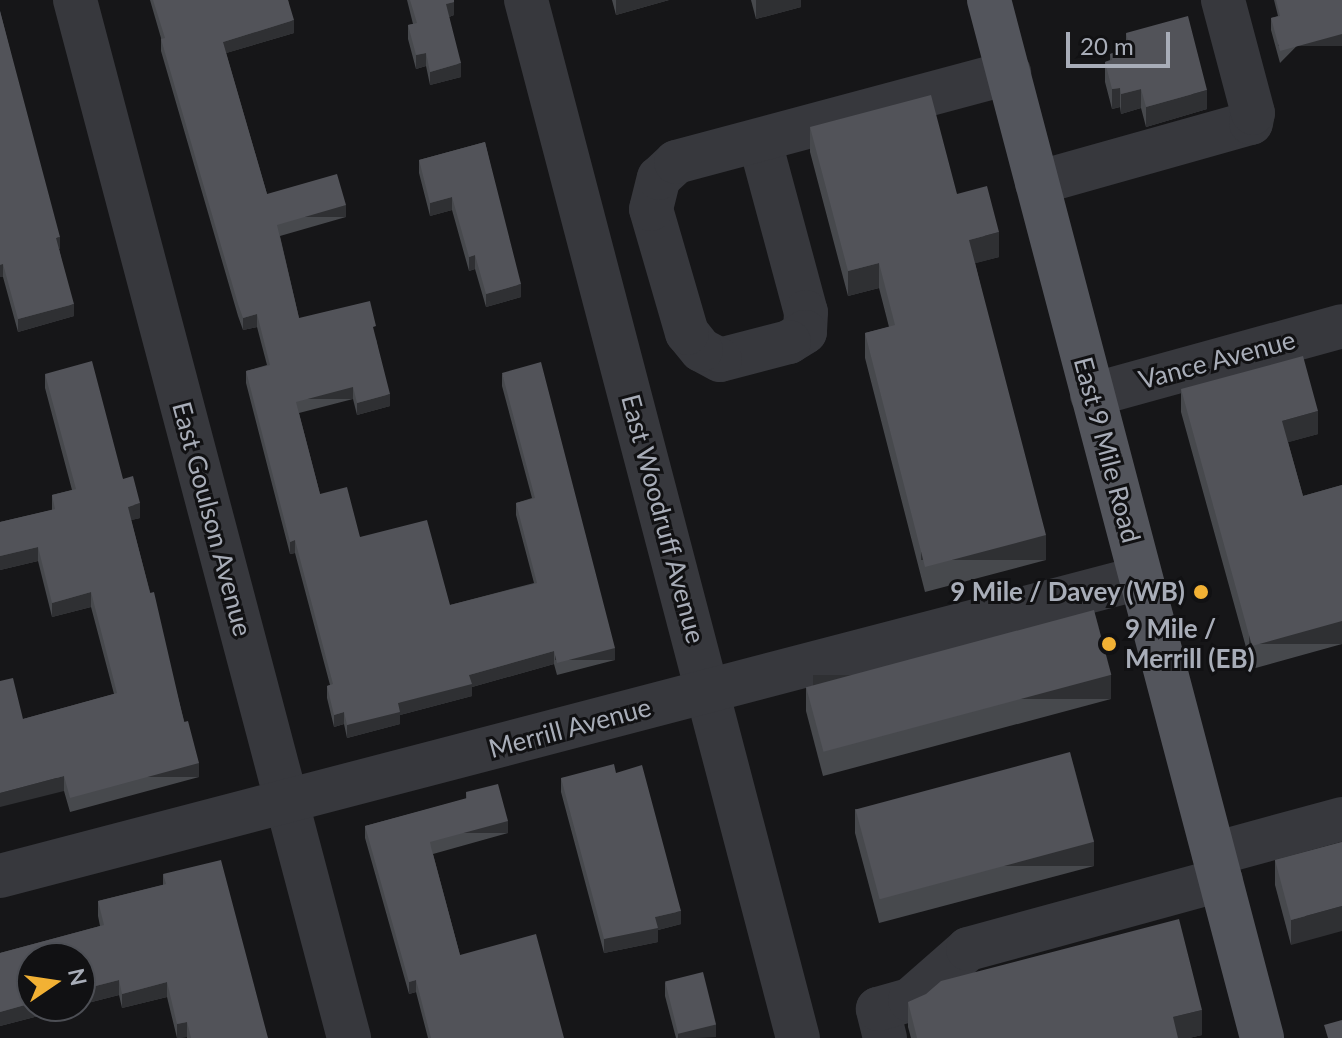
<!DOCTYPE html>
<style>
body{margin:0}
#map{position:relative;width:1342px;height:1038px;overflow:hidden;background:#161618;font-family:Lato,sans-serif}
div>[style]{position:absolute}
.minor>*{height:44px;margin:-22px;padding:0 22px;transform-origin:22px;border-radius:22px;background:#37383d}
.major>*{height:44px;margin:-22px;padding:0 22px;transform-origin:22px;border-radius:22px;background:#53555c}
.wall>*{inset:0;background:#47494d}
.shaded-wall>*{inset:0;background:#2f3033;transform-origin:0 0}
.building>*{inset:0;background:#525359;transform-origin:0 0}
.dots>*{width:22px;height:22px;translate:-50% -50%;box-sizing:border-box;border:4px solid #111113;border-radius:50%}
span{translate:-50% -50%;white-space:nowrap;text-align:center;line-height:1.15;-webkit-text-stroke:6px #111113;paint-order:stroke}
.street-label{font-size:26px;color:#a8adb8}
.poi-label{font-size:26px;color:#a8adb8;font-weight:700}
.right{translate:-100% -50%;text-align:right}
.left{translate:0 -50%;text-align:left}
.north{position:absolute;left:16px;top:942px;width:80px;height:80px;box-sizing:border-box;background:#111113;border:2px solid #4d4f55;border-radius:50%;rotate:77deg;font-size:22px;font-weight:700;line-height:32px;text-align:center;color:#a8adb8}
.north::after{content:'';display:block;margin:auto;width:28px;height:36px;background:#f2b134;clip-path:polygon(50% 0,100% 100%,50% 72%,0 100%)}
.scale{position:absolute;left:1066px;top:32px;width:104px;height:36px;box-sizing:border-box;border:4px solid #a8adb8;border-top:0;padding-left:10px;font-size:24px;line-height:28px;white-space:nowrap;color:#a8adb8;-webkit-text-stroke:6px #111113;paint-order:stroke}
</style>
<div id="map">
<div class="minor">
<div style="left:75px;top:0;width:1074px;rotate:75.21deg"></div>
<div style="left:526px;top:0;width:1073px;rotate:75.32deg"></div>
<div style="left:760px;top:142px;width:176px;rotate:74.9deg"></div>
<div style="left:806px;top:312px;width:20px;rotate:93deg"></div>
<div style="left:805px;top:332px;width:19px;rotate:148deg"></div>
<div style="left:789px;top:342px;width:71px;rotate:165.4deg"></div>
<div style="left:720px;top:360px;width:21px;rotate:-152deg"></div>
<div style="left:701px;top:350px;width:22px;rotate:-129deg"></div>
<div style="left:687px;top:333px;width:129px;rotate:-106.2deg"></div>
<div style="left:651px;top:209px;width:32px;rotate:-76deg"></div>
<div style="left:659px;top:178px;width:23px;rotate:-43deg"></div>
<div style="left:676px;top:162px;width:345px;rotate:-15deg"></div>
<div style="left:1037px;top:183px;width:222px;rotate:-15.7deg"></div>
<div style="left:1251px;top:123px;width:10px;rotate:-79deg"></div>
<div style="left:1253px;top:113px;width:117px;rotate:-104.9deg"></div>
<div style="left:1092px;top:395px;width:259px;rotate:-15.4deg"></div>
<div style="left:1214px;top:854px;width:133px;rotate:-15.3deg"></div>
<div style="left:0;top:876px;width:1178px;rotate:-14.65deg"></div>
<div style="left:885px;top:1038px;width:30px;rotate:-104deg"></div>
<div style="left:878px;top:1009px;width:33px;rotate:-16deg"></div>
<div style="left:910px;top:1000px;width:77px;rotate:-41.3deg"></div>
<div style="left:968px;top:949px;width:262px;rotate:-15.3deg"></div>
</div>
<div class="major">
<div style="left:989px;top:0;width:1073px;rotate:75.26deg"></div>
</div>
<div class="wall">
<div style="clip-path:polygon(150px 0,288px 0,294px 33px,226px 53px,267px 194px,346px 217px,280px 236px,299px 318px,376px 339px,390px 406px,357px 415px,353px 399px,299px 413px,320px 494px,360px 537px,450px 605px,534px 583px,516px 515px,516px 503px,532px 498px,502px 386px,502px 373px,615px 660px,557px 675px,554px 664px,472px 687px,472px 696px,400px 715px,400px 724px,347px 738px,344px 724px,334px 727px,327px 698px,327px 686px,330px 685px,295px 553px,290px 554px,246px 383px,246px 371px,267px 365px,257px 327px,243px 330px,238px 316px,161px 51px,161px 38px)"></div>
<div style="clip-path:polygon(407px 0,454px 0,454px 15px,449px 17px,461px 77px,430px 85px,426px 66px,416px 69px,408px 39px,408px 25px,413px 24px)"></div>
<div style="clip-path:polygon(612px 0,669px 0,616px 15px)"></div>
<div style="clip-path:polygon(751px 0,801px 0,801px 7px,756px 19px)"></div>
<div style="clip-path:polygon(1274px 0,1342px 0,1280px 63px,1271px 30px,1271px 18px,1278px 16px)"></div>
<div style="clip-path:polygon(0 11px,60px 249px,59px 249px,74px 316px,18px 332px,3px 277px,0 277px)"></div>
<div style="clip-path:polygon(1126px 33px,1207px 109px,1146px 127px,1141px 108px,1121px 114px,1120px 107px,1112px 109px,1105px 82px,1105px 62px,1110px 60px,1110px 54px,1126px 49px)"></div>
<div style="clip-path:polygon(810px 127px,957px 194px,999px 257px,975px 263px,1046px 560px,925px 592px,865px 358px,865px 333px,889px 327px,879px 288px,848px 296px,810px 152px)"></div>
<div style="clip-path:polygon(485px 142px,521px 297px,486px 307px,475px 269px,469px 271px,452px 210px,430px 216px,419px 173px,419px 160px)"></div>
<div style="clip-path:polygon(45px 374px,123px 479px,140px 518px,131px 520px,199px 777px,70px 812px,64px 791px,23px 719px,114px 694px,91px 607px,52px 617px,38px 561px,0 570px,0 522px,52px 510px,52px 495px,72px 490px,45px 388px)"></div>
<div style="clip-path:polygon(1181px 389px,1318px 434px,1288px 442px,1303px 496px,1342px 485px,1342px 644px,1252px 669px,1181px 412px)"></div>
<div style="clip-path:polygon(806px 687px,1111px 699px,823px 776px,806px 711px)"></div>
<div style="clip-path:polygon(616px 773px,681px 924px,658px 930px,658px 942px,604px 953px,561px 792px,561px 778px)"></div>
<div style="clip-path:polygon(466px 792px,508px 833px,433px 854px,460px 955px,564px 1038px,428px 1038px,416px 992px,409px 994px,365px 838px,365px 826px,466px 799px)"></div>
<div style="clip-path:polygon(855px 809px,1094px 866px,879px 923px,855px 833px)"></div>
<div style="clip-path:polygon(1342px 842px,1291px 945px,1275px 885px,1275px 860px)"></div>
<div style="clip-path:polygon(163px 874px,268px 1038px,187px 1038px,187px 1037px,177px 1038px,167px 997px,122px 1008px,119px 995px,80px 1005px,80px 958px,77px 1006px,0 1026px,0 953px,100px 926px,98px 916px,98px 901px,163px 885px)"></div>
<div style="clip-path:polygon(665px 982px,716px 1037px,676px 1038px,665px 996px)"></div>
<div style="clip-path:polygon(908px 1002px,1202px 1035px,1189px 1038px,911px 1038px,908px 1027px)"></div>
</div>
<div class="shaded-wall">
<div style="clip-path:polygon(616px 0,669px 0,616px 15px)"></div>
<div style="clip-path:polygon(756px 0,801px 0,801px 7px,756px 19px)"></div>
<div style="clip-path:polygon(454px 2px,454px 15px,446px 18px,446px 4px)"></div>
<div style="clip-path:polygon(294px 20px,294px 33px,223px 54px,223px 42px)"></div>
<div style="left:1342px;top:34px;width:12px;height:64px;rotate:90deg"></div>
<div style="clip-path:polygon(426px 53px,426px 66px,416px 69px,416px 55px)"></div>
<div style="clip-path:polygon(461px 63px,461px 77px,430px 85px,430px 72px)"></div>
<div style="clip-path:polygon(1120px 88px,1120px 107px,1112px 109px,1112px 89px)"></div>
<div style="clip-path:polygon(1141px 89px,1141px 108px,1121px 114px,1121px 94px)"></div>
<div style="clip-path:polygon(1207px 90px,1207px 109px,1146px 127px,1146px 107px)"></div>
<div style="clip-path:polygon(452px 197px,452px 210px,430px 216px,430px 203px)"></div>
<div style="left:346px;top:205px;width:12px;height:72px;rotate:90deg"></div>
<div style="clip-path:polygon(999px 232px,999px 257px,969px 265px,969px 240px)"></div>
<div style="clip-path:polygon(60px 237px,60px 249px,56px 250px,56px 238px)"></div>
<div style="clip-path:polygon(475px 255px,475px 269px,469px 271px,469px 257px)"></div>
<div style="clip-path:polygon(879px 263px,879px 288px,848px 296px,848px 271px)"></div>
<div style="left:3px;top:264px;width:13px;height:3px;rotate:90deg"></div>
<div style="clip-path:polygon(521px 284px,521px 297px,486px 307px,486px 294px)"></div>
<div style="clip-path:polygon(74px 304px,74px 316px,18px 332px,18px 319px)"></div>
<div style="clip-path:polygon(257px 314px,257px 327px,243px 330px,243px 318px)"></div>
<div style="left:353px;top:387px;width:12px;height:59px;rotate:90deg"></div>
<div style="clip-path:polygon(390px 394px,390px 406px,357px 415px,357px 403px)"></div>
<div style="clip-path:polygon(1318px 411px,1318px 434px,1282px 444px,1282px 421px)"></div>
<div style="clip-path:polygon(140px 503px,140px 518px,128px 521px,128px 507px)"></div>
<div style="left:1046px;top:535px;width:25px;height:125px;rotate:90deg"></div>
<div style="clip-path:polygon(295px 540px,295px 553px,290px 554px,290px 542px)"></div>
<div style="clip-path:polygon(38px 547px,38px 561px,0 570px,0 556px)"></div>
<div style="clip-path:polygon(91px 592px,91px 607px,52px 617px,52px 603px)"></div>
<div style="left:1342px;top:621px;width:23px;height:93px;rotate:90deg"></div>
<div style="left:615px;top:648px;width:12px;height:60px;rotate:90deg"></div>
<div style="clip-path:polygon(554px 651px,554px 664px,472px 687px,472px 696px,400px 715px,400px 724px,347px 738px,347px 725px,398px 703px,469px 675px)"></div>
<div style="left:1111px;top:675px;width:24px;height:298px;rotate:90deg"></div>
<div style="clip-path:polygon(344px 712px,344px 724px,334px 727px,334px 715px)"></div>
<div style="left:199px;top:763px;width:14px;height:134px;rotate:90deg"></div>
<div style="clip-path:polygon(64px 776px,64px 791px,0 807px,0 793px)"></div>
<div style="left:508px;top:821px;width:12px;height:81px;rotate:90deg"></div>
<div style="left:1094px;top:842px;width:24px;height:222px;rotate:90deg"></div>
<div style="clip-path:polygon(1342px 906px,1342px 931px,1291px 945px,1291px 920px)"></div>
<div style="clip-path:polygon(681px 911px,681px 924px,658px 930px,658px 942px,604px 953px,604px 939px,655px 917px)"></div>
<div style="clip-path:polygon(119px 980px,119px 995px,80px 1005px,80px 990px)"></div>
<div style="clip-path:polygon(416px 980px,416px 992px,409px 994px,409px 982px)"></div>
<div style="clip-path:polygon(167px 982px,167px 997px,122px 1008px,122px 994px)"></div>
<div style="clip-path:polygon(32px 1003px,32px 1006px,77px 1006px,0 1026px,0 1012px)"></div>
<div style="clip-path:polygon(1202px 1010px,1202px 1035px,1189px 1038px,1173px 1038px,1173px 1017px)"></div>
<div style="clip-path:polygon(187px 1022px,187px 1037px,177px 1038px,177px 1024px)"></div>
<div style="clip-path:polygon(716px 1024px,716px 1037px,678px 1038px,678px 1032px)"></div>
</div>
<div class="building">
<div style="clip-path:polygon(153px 0,288px 0,294px 20px,223px 42px,267px 194px,337px 174px,346px 205px,277px 225px,299px 318px,370px 301px,376px 326px,373px 327px,390px 394px,357px 403px,353px 387px,296px 402px,320px 494px,347px 487px,360px 537px,427px 520px,450px 605px,537px 583px,516px 503px,535px 498px,502px 373px,541px 362px,615px 648px,557px 663px,554px 651px,469px 675px,472px 684px,398px 703px,400px 712px,347px 725px,344px 712px,334px 715px,327px 686px,333px 684px,295px 540px,290px 542px,246px 371px,270px 365px,257px 314px,243px 318px,238px 304px,161px 39px,165px 38px)"></div>
<div style="clip-path:polygon(410px 0,454px 0,454px 2px,446px 4px,461px 63px,430px 72px,426px 53px,416px 55px,408px 25px,417px 23px)"></div>
<div style="clip-path:polygon(1276px 0,1342px 0,1342px 34px,1280px 51px,1271px 18px,1280px 16px)"></div>
<div style="clip-path:polygon(0 11px,60px 237px,56px 238px,74px 304px,18px 319px,3px 264px,0 265px)"></div>
<div style="clip-path:polygon(1188px 16px,1207px 90px,1146px 107px,1141px 89px,1121px 94px,1120px 88px,1112px 89px,1105px 62px,1112px 60px,1110px 54px,1130px 48px,1126px 33px)"></div>
<div style="clip-path:polygon(931px 95px,957px 194px,987px 186px,999px 232px,969px 240px,1046px 535px,925px 567px,865px 333px,895px 325px,879px 263px,848px 271px,810px 127px)"></div>
<div style="clip-path:polygon(485px 142px,521px 284px,486px 294px,475px 255px,469px 257px,452px 197px,430px 203px,419px 160px)"></div>
<div style="clip-path:polygon(1303px 356px,1318px 411px,1282px 421px,1303px 496px,1342px 485px,1342px 621px,1252px 646px,1181px 389px)"></div>
<div style="clip-path:polygon(92px 361px,123px 479px,133px 476px,140px 503px,128px 507px,150px 593px,154px 592px,184px 722px,188px 721px,199px 763px,70px 798px,64px 776px,0 793px,0 681px,13px 678px,23px 719px,117px 693px,91px 592px,52px 603px,38px 547px,0 556px,0 522px,55px 509px,52px 495px,76px 489px,45px 374px)"></div>
<div style="left:1094px;top:610px;width:67px;height:298px;rotate:75deg"></div>
<div style="left:1070px;top:752px;width:93px;height:222px;rotate:75deg"></div>
<div style="clip-path:polygon(614px 764px,616px 773px,642px 765px,681px 911px,655px 917px,658px 928px,604px 939px,561px 778px)"></div>
<div style="clip-path:polygon(498px 784px,508px 821px,430px 842px,431px 847px,460px 955px,536px 934px,564px 1038px,431px 1038px,416px 980px,409px 982px,365px 826px,467px 798px,466px 792px)"></div>
<div style="clip-path:polygon(1342px 842px,1342px 906px,1291px 920px,1275px 860px)"></div>
<div style="clip-path:polygon(221px 860px,268px 1038px,191px 1038px,187px 1022px,177px 1024px,167px 982px,122px 994px,119px 980px,80px 990px,80px 958px,32px 958px,32px 1003px,0 1012px,0 953px,104px 925px,98px 901px,166px 884px,163px 874px)"></div>
<div style="clip-path:polygon(1179px 919px,1202px 1010px,1173px 1017px,1178px 1038px,917px 1038px,908px 1002px,926px 994px,941px 981px)"></div>
<div style="left:703px;top:972px;width:54px;height:39px;rotate:76deg"></div>
<div style="clip-path:polygon(1342px 1020px,1342px 1038px,1328px 1038px,1324px 1025px)"></div>
</div>
<div class="dots">
<div style="left:1201px;top:592px;background:#f2b134"></div>
<div style="left:1109px;top:644px;background:#f2b134"></div>
</div>
<div class="street-label">
<span style="left:1217px;top:360px;rotate:-15deg">Vance Avenue</span>
<span style="left:1107px;top:450px;rotate:75deg">East 9 Mile Road</span>
<span style="left:212px;top:519px;rotate:75deg">East Goulson Avenue</span>
<span style="left:663px;top:519px;rotate:75deg">East Woodruff Avenue</span>
<span style="left:570px;top:728px;rotate:-15deg">Merrill Avenue</span>
</div>
<div class="poi-label">
<span class="right" style="left:1185px;top:592px">9 Mile / Davey (WB)</span>
<span class="left" style="left:1125px;top:644px">9 Mile /<br>Merrill (EB)</span>
</div>
<div class="north">N</div>
<div class="scale">20 m</div>
</div>
